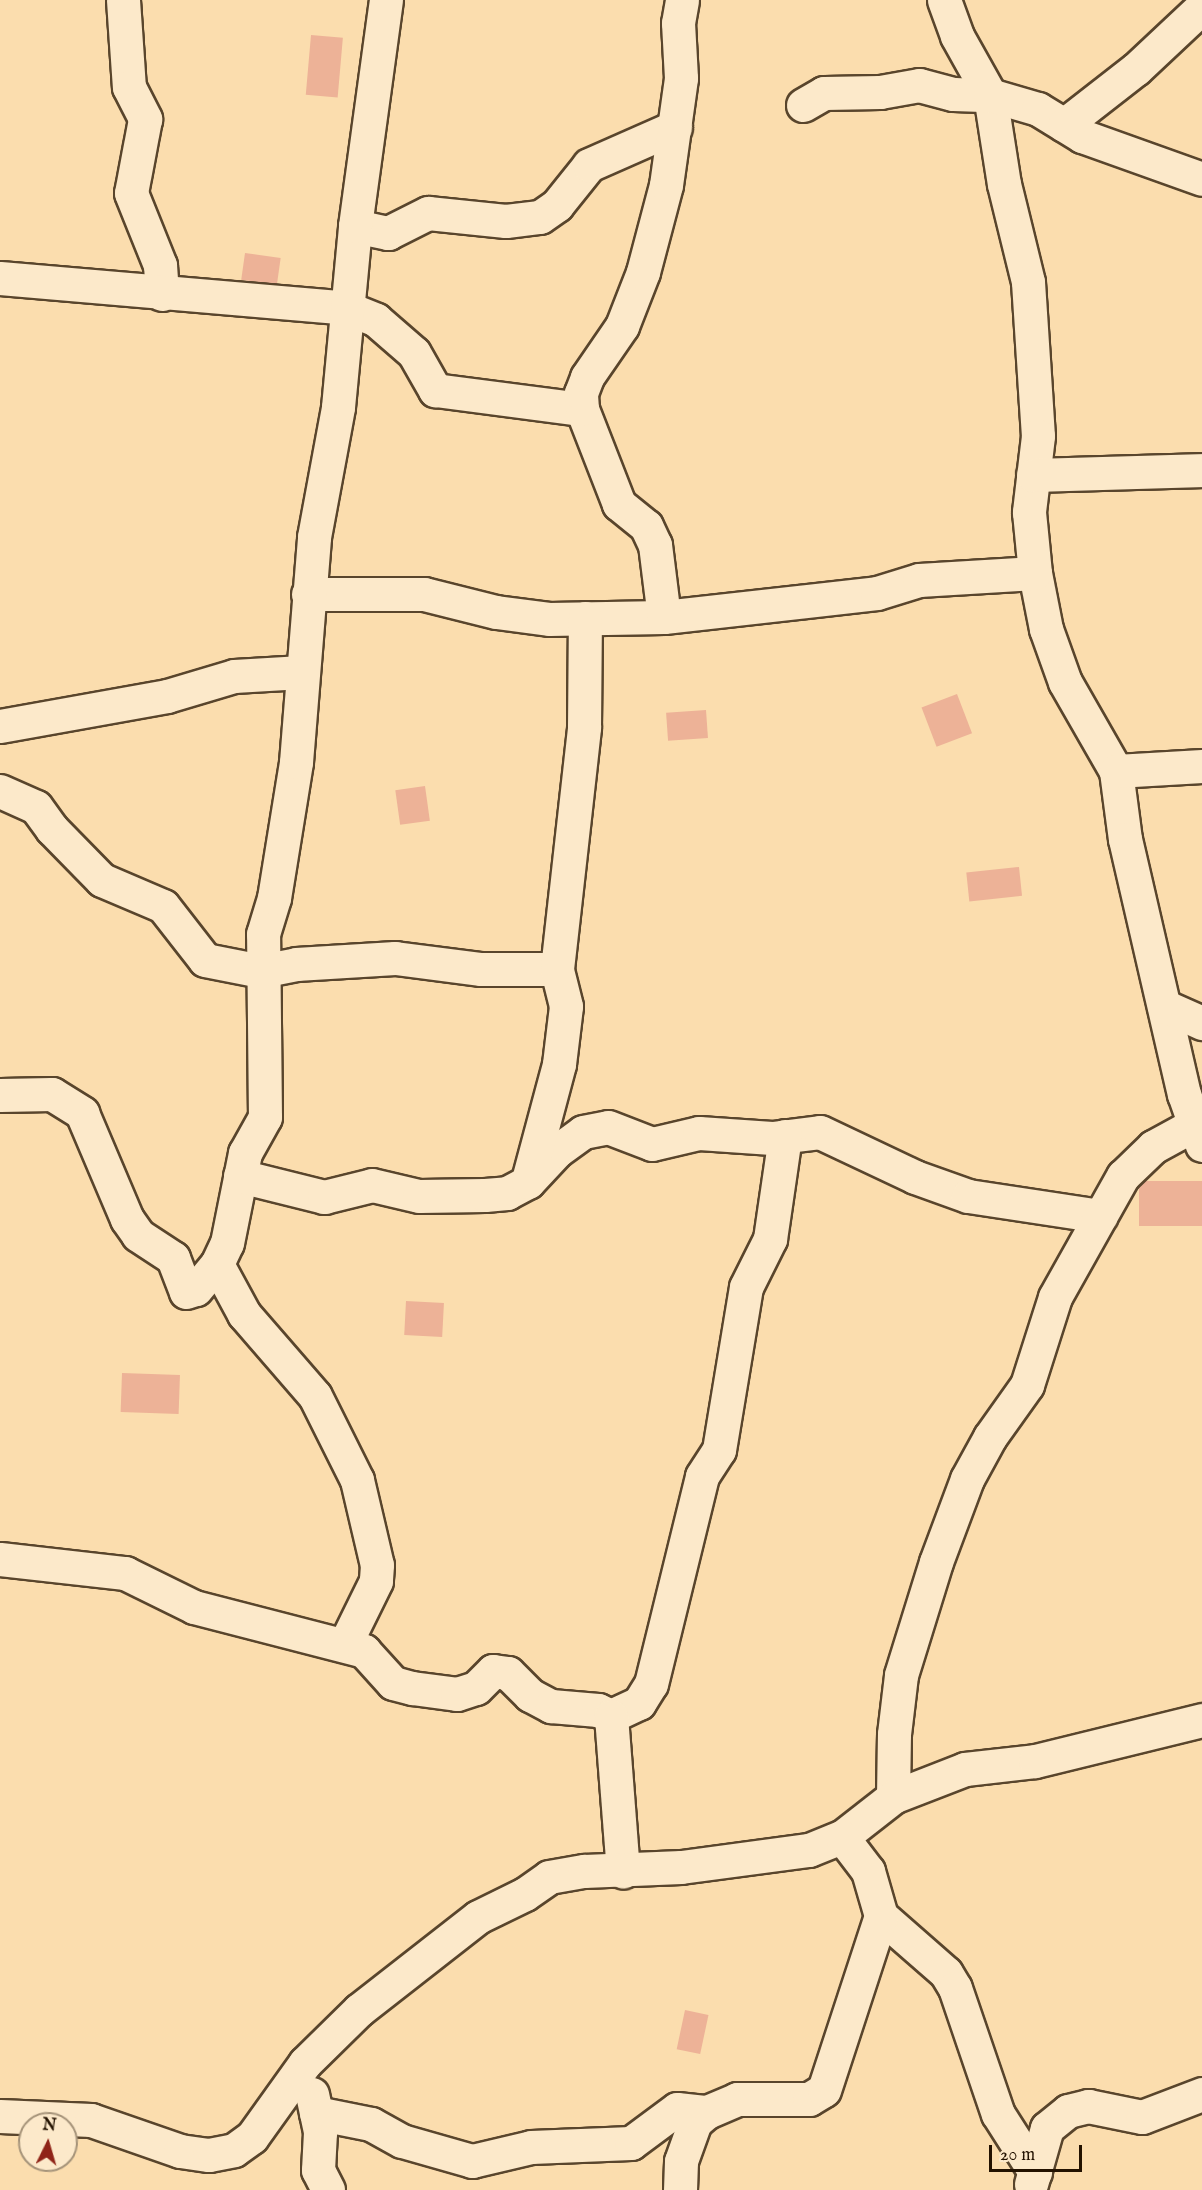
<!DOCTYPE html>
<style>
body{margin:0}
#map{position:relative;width:1202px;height:2190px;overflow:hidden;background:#fbddae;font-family:"IM FELL English",serif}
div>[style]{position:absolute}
.building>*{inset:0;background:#edb297;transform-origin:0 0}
.roads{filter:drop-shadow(2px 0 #59452c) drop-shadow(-2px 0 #59452c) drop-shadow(0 2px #59452c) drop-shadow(0 -2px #59452c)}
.street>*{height:33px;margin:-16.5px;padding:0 16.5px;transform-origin:16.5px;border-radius:16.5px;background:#fce9ca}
span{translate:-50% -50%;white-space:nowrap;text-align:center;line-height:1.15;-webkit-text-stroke:4.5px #fce9ca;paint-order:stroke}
.north{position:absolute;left:18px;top:2112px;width:60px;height:60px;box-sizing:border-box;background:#fce9ca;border:2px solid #a59379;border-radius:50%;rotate:5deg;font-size:16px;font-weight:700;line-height:24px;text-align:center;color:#231200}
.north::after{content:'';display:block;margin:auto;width:21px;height:27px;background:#8f2418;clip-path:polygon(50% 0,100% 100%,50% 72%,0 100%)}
.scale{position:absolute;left:989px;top:2145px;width:93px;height:27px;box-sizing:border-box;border:3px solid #231200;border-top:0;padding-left:8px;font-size:18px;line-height:21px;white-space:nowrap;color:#231200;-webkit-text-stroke:4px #fce9ca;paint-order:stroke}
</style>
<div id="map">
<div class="building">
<div style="left:311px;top:35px;width:32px;height:60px;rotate:5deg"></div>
<div style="left:245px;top:253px;width:36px;height:27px;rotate:8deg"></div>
<div style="left:957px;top:694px;width:42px;height:38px;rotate:69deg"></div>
<div style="left:706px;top:710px;width:28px;height:40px;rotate:86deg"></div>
<div style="left:425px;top:786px;width:35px;height:30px;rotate:82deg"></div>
<div style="left:1019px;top:867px;width:29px;height:53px;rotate:84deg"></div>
<div style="left:1202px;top:1181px;width:45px;height:63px;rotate:90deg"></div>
<div style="left:406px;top:1301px;width:38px;height:34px;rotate:3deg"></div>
<div style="left:122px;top:1373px;width:58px;height:39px;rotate:2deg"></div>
<div style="left:685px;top:2010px;width:24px;height:40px;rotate:12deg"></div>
</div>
<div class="roads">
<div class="street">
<div style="left:123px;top:0;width:87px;rotate:86.1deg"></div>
<div style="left:129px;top:87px;width:36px;rotate:63deg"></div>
<div style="left:145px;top:119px;width:75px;rotate:100.7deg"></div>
<div style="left:131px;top:193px;width:78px;rotate:68.1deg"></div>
<div style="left:160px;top:265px;width:29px;rotate:86deg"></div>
<div style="left:944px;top:0;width:38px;rotate:70deg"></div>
<div style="left:957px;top:36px;width:68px;rotate:60.8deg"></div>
<div style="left:990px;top:95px;width:90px;rotate:81.1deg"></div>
<div style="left:1004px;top:184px;width:101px;rotate:76.2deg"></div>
<div style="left:1028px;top:282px;width:154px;rotate:86.3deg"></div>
<div style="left:1038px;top:436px;width:77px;rotate:96.8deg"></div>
<div style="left:1029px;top:512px;width:61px;rotate:84.4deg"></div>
<div style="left:1035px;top:573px;width:57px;rotate:78.9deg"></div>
<div style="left:1046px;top:629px;width:56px;rotate:70.3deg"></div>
<div style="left:1065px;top:682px;width:103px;rotate:60.2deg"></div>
<div style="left:1116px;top:771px;width:69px;rotate:82.5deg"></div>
<div style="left:1125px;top:839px;width:262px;rotate:77deg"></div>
<div style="left:1184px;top:1094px;width:54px;rotate:70.6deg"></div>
<div style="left:803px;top:105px;width:24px;rotate:-30deg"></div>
<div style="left:824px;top:93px;width:56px;rotate:-1deg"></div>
<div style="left:880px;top:92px;width:40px;rotate:-10deg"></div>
<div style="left:919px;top:85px;width:35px;rotate:15deg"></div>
<div style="left:953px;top:94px;width:37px;rotate:2deg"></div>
<div style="left:990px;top:95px;width:50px;rotate:16.3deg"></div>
<div style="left:1038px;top:109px;width:52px;rotate:31.5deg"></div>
<div style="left:1082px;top:136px;width:127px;rotate:19.7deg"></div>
<div style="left:1064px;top:125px;width:91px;rotate:-37.9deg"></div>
<div style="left:1136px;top:69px;width:91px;rotate:-43.2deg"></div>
<div style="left:355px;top:226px;width:34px;rotate:12deg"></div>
<div style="left:388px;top:233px;width:45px;rotate:-26.6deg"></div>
<div style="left:428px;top:213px;width:78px;rotate:5.9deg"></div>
<div style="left:506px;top:221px;width:34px;rotate:-7deg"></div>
<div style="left:540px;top:217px;width:21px;rotate:-35deg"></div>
<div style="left:557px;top:205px;width:51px;rotate:-51.3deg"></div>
<div style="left:589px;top:165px;width:94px;rotate:-23.8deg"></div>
<div style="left:0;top:278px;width:348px;rotate:4.9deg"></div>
<div style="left:347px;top:308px;width:31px;rotate:22deg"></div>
<div style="left:376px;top:320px;width:50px;rotate:41deg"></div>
<div style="left:414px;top:353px;width:43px;rotate:60.4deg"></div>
<div style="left:435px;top:390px;width:148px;rotate:7.4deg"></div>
<div style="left:1033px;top:475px;width:169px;rotate:-1.7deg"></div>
<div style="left:308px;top:594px;width:116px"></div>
<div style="left:424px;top:594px;width:74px;rotate:14deg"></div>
<div style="left:496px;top:612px;width:53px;rotate:7.5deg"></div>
<div style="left:549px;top:619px;width:115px;rotate:-1deg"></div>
<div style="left:664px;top:617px;width:214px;rotate:-6.4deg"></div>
<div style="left:877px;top:593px;width:44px;rotate:-17.2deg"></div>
<div style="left:919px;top:580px;width:116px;rotate:-3.5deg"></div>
<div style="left:664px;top:617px;width:73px;rotate:-97.1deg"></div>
<div style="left:655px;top:545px;width:21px;rotate:-115deg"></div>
<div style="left:646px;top:526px;width:35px;rotate:-141deg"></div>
<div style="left:619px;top:504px;width:102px;rotate:-111.3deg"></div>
<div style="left:582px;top:409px;width:16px;rotate:-94deg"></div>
<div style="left:581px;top:393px;width:17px;rotate:-69deg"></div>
<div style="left:587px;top:377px;width:62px;rotate:-55.5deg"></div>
<div style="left:622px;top:326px;width:58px;rotate:-68.7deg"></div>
<div style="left:643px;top:272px;width:90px;rotate:-75.2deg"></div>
<div style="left:666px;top:185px;width:108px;rotate:-82deg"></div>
<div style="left:681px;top:78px;width:55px;rotate:-93.1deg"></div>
<div style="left:678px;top:23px;width:23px;rotate:-80deg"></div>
<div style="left:0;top:726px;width:170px;rotate:-10.2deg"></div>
<div style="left:167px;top:696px;width:70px;rotate:-16.6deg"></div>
<div style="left:234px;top:676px;width:68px;rotate:-3.4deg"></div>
<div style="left:1116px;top:771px;width:86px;rotate:-3.3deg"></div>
<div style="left:0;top:791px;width:39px;rotate:24deg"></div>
<div style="left:36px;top:807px;width:27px;rotate:54deg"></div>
<div style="left:52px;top:829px;width:71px;rotate:45.6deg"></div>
<div style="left:102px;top:880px;width:66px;rotate:23.1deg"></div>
<div style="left:163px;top:906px;width:68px;rotate:52.1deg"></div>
<div style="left:205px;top:960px;width:57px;rotate:11.1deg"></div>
<div style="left:261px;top:971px;width:36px;rotate:-11deg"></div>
<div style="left:296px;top:964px;width:99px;rotate:-3.5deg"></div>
<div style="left:395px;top:958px;width:87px;rotate:7.3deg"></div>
<div style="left:481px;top:969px;width:76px"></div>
<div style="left:1164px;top:1006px;width:42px;rotate:24.1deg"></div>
<div style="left:0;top:1095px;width:52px;rotate:-1.1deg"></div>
<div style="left:52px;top:1094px;width:36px;rotate:32deg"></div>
<div style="left:82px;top:1113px;width:115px;rotate:67deg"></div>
<div style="left:127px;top:1219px;width:19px;rotate:55deg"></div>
<div style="left:138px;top:1235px;width:42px;rotate:33.3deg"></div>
<div style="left:173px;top:1258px;width:36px;rotate:69deg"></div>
<div style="left:186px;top:1292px;width:10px;rotate:-17deg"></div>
<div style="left:196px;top:1289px;width:33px;rotate:-50deg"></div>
<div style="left:217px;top:1264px;width:23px;rotate:-65deg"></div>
<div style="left:227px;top:1243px;width:92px;rotate:-78.7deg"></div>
<div style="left:245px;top:1153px;width:41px;rotate:-60.9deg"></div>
<div style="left:265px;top:1117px;width:183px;rotate:-90.6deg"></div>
<div style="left:263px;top:934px;width:38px;rotate:-73deg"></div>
<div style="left:274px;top:898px;width:138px;rotate:-80.8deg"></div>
<div style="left:296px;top:762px;width:226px;rotate:-85.4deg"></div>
<div style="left:314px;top:537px;width:132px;rotate:-79.5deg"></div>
<div style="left:338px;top:407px;width:182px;rotate:-84.6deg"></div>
<div style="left:355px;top:226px;width:228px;rotate:-82.2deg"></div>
<div style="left:240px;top:1176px;width:87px;rotate:14deg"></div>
<div style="left:324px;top:1197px;width:49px;rotate:-14deg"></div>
<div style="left:372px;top:1185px;width:48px;rotate:13.2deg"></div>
<div style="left:419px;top:1196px;width:66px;rotate:-0.9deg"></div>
<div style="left:485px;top:1195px;width:22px;rotate:-5deg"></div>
<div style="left:507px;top:1193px;width:24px;rotate:-28deg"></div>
<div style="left:528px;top:1182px;width:42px;rotate:-46.9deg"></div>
<div style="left:557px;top:1151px;width:32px;rotate:-36deg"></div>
<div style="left:583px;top:1132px;width:25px;rotate:-11deg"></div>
<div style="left:608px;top:1127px;width:47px;rotate:21.1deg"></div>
<div style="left:652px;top:1144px;width:48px;rotate:-13.2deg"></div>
<div style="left:699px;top:1133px;width:73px;rotate:3.9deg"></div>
<div style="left:772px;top:1138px;width:48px;rotate:-7.1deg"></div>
<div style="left:820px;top:1132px;width:105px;rotate:25.3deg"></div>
<div style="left:915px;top:1177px;width:56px;rotate:19.7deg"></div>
<div style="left:968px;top:1196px;width:134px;rotate:8.6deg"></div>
<div style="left:528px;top:1180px;width:120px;rotate:-75deg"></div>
<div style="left:559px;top:1064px;width:58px;rotate:-83.1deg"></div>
<div style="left:566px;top:1006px;width:38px;rotate:-104deg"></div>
<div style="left:557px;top:969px;width:244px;rotate:-83.6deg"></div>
<div style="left:584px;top:727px;width:109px;rotate:-89.5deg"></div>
<div style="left:217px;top:1264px;width:57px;rotate:61.6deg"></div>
<div style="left:244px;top:1314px;width:108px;rotate:49.1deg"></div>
<div style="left:315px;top:1396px;width:94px;rotate:63.4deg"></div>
<div style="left:357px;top:1480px;width:87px;rotate:76.8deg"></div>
<div style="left:377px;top:1565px;width:16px;rotate:94deg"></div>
<div style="left:376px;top:1581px;width:70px;rotate:116.2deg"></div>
<div style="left:0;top:1559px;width:126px;rotate:6.4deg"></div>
<div style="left:125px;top:1573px;width:77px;rotate:26.2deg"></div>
<div style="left:194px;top:1607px;width:176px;rotate:14.5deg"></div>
<div style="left:364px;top:1651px;width:43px;rotate:47.8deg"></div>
<div style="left:393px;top:1683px;width:20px;rotate:15deg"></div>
<div style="left:412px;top:1688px;width:45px;rotate:7.6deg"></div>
<div style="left:457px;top:1694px;width:20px;rotate:-18deg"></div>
<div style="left:476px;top:1688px;width:24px;rotate:-45deg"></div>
<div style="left:493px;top:1671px;width:15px;rotate:8deg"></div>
<div style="left:508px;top:1673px;width:31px;rotate:45deg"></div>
<div style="left:530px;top:1695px;width:24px;rotate:28deg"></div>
<div style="left:551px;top:1706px;width:47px;rotate:4.9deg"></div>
<div style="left:598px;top:1710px;width:14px;rotate:25deg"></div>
<div style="left:611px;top:1716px;width:31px;rotate:-25deg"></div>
<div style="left:639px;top:1703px;width:22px;rotate:-58deg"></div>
<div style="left:651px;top:1684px;width:214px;rotate:-76.2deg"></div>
<div style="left:702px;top:1476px;width:31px;rotate:-57deg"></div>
<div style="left:719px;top:1450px;width:165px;rotate:-80.6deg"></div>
<div style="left:746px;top:1287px;width:54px;rotate:-63.4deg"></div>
<div style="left:770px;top:1239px;width:104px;rotate:-81.7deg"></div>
<div style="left:611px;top:1716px;width:156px;rotate:85.6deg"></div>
<div style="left:893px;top:1797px;width:63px;rotate:-89.1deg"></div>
<div style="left:894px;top:1734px;width:59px;rotate:-83.2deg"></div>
<div style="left:901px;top:1675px;width:118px;rotate:-72.8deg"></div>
<div style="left:936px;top:1562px;width:89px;rotate:-69.5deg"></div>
<div style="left:967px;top:1479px;width:48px;rotate:-61.3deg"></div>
<div style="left:990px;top:1437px;width:64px;rotate:-54.6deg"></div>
<div style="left:1027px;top:1385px;width:92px;rotate:-72.3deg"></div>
<div style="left:1055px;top:1297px;width:139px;rotate:-60.7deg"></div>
<div style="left:1123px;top:1176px;width:42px;rotate:-44deg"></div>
<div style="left:1153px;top:1147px;width:48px;rotate:-28.7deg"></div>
<div style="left:881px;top:1916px;width:86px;rotate:41.2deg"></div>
<div style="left:946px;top:1973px;width:17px;rotate:59deg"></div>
<div style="left:955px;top:1988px;width:133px;rotate:71.2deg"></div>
<div style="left:998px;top:2114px;width:69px;rotate:57.5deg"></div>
<div style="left:312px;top:2094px;width:39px;rotate:78deg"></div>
<div style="left:320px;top:2132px;width:38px;rotate:93deg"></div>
<div style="left:318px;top:2170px;width:22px;rotate:63deg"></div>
<div style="left:316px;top:2113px;width:56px;rotate:11.3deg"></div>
<div style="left:371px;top:2124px;width:35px;rotate:29deg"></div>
<div style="left:402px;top:2141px;width:73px;rotate:15.9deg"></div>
<div style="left:472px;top:2161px;width:61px;rotate:-13.3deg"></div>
<div style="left:531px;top:2147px;width:100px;rotate:-2.3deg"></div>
<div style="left:631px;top:2143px;width:57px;rotate:-36.5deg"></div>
<div style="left:677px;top:2109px;width:30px;rotate:6deg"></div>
<div style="left:0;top:2116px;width:91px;rotate:2.5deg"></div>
<div style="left:91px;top:2120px;width:94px;rotate:19.2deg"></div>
<div style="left:180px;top:2151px;width:29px;rotate:8deg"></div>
<div style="left:209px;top:2155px;width:25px;rotate:-11deg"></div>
<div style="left:234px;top:2150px;width:22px;rotate:-36deg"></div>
<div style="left:252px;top:2137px;width:91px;rotate:-54.4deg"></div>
<div style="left:305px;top:2063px;width:76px;rotate:-44.5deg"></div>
<div style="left:359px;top:2010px;width:151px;rotate:-38deg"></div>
<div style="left:478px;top:1917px;width:52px;rotate:-26.1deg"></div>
<div style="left:525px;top:1894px;width:29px;rotate:-35deg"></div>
<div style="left:549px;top:1877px;width:36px;rotate:-10deg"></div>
<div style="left:584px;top:1871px;width:97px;rotate:-2.4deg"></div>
<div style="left:681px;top:1867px;width:129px;rotate:-7.6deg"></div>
<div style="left:809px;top:1850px;width:35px;rotate:-22deg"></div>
<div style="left:842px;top:1837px;width:65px;rotate:-38.1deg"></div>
<div style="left:893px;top:1797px;width:77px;rotate:-21.3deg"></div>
<div style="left:965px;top:1769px;width:70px;rotate:-6.5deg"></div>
<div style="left:1035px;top:1761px;width:172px;rotate:-13.8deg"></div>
<div style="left:1031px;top:2184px;width:58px;rotate:-74.1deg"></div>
<div style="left:1047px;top:2128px;width:27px;rotate:-39deg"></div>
<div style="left:1068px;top:2111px;width:21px;rotate:-14deg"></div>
<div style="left:1088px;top:2106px;width:55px;rotate:11.5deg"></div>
<div style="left:1142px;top:2117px;width:64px;rotate:-21deg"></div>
<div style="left:680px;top:2190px;width:29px;rotate:-88deg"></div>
<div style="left:681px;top:2161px;width:41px;rotate:-70.3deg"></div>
<div style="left:695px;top:2122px;width:16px;rotate:-40deg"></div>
<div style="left:707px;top:2112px;width:33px;rotate:-23deg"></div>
<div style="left:737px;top:2099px;width:72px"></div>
<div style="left:809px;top:2099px;width:17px;rotate:-31deg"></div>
<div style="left:824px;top:2090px;width:183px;rotate:-71.9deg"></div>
<div style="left:881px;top:1916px;width:47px;rotate:-106.1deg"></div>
<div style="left:868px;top:1871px;width:43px;rotate:-127.4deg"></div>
</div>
</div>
<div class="north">N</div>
<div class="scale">20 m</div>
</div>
